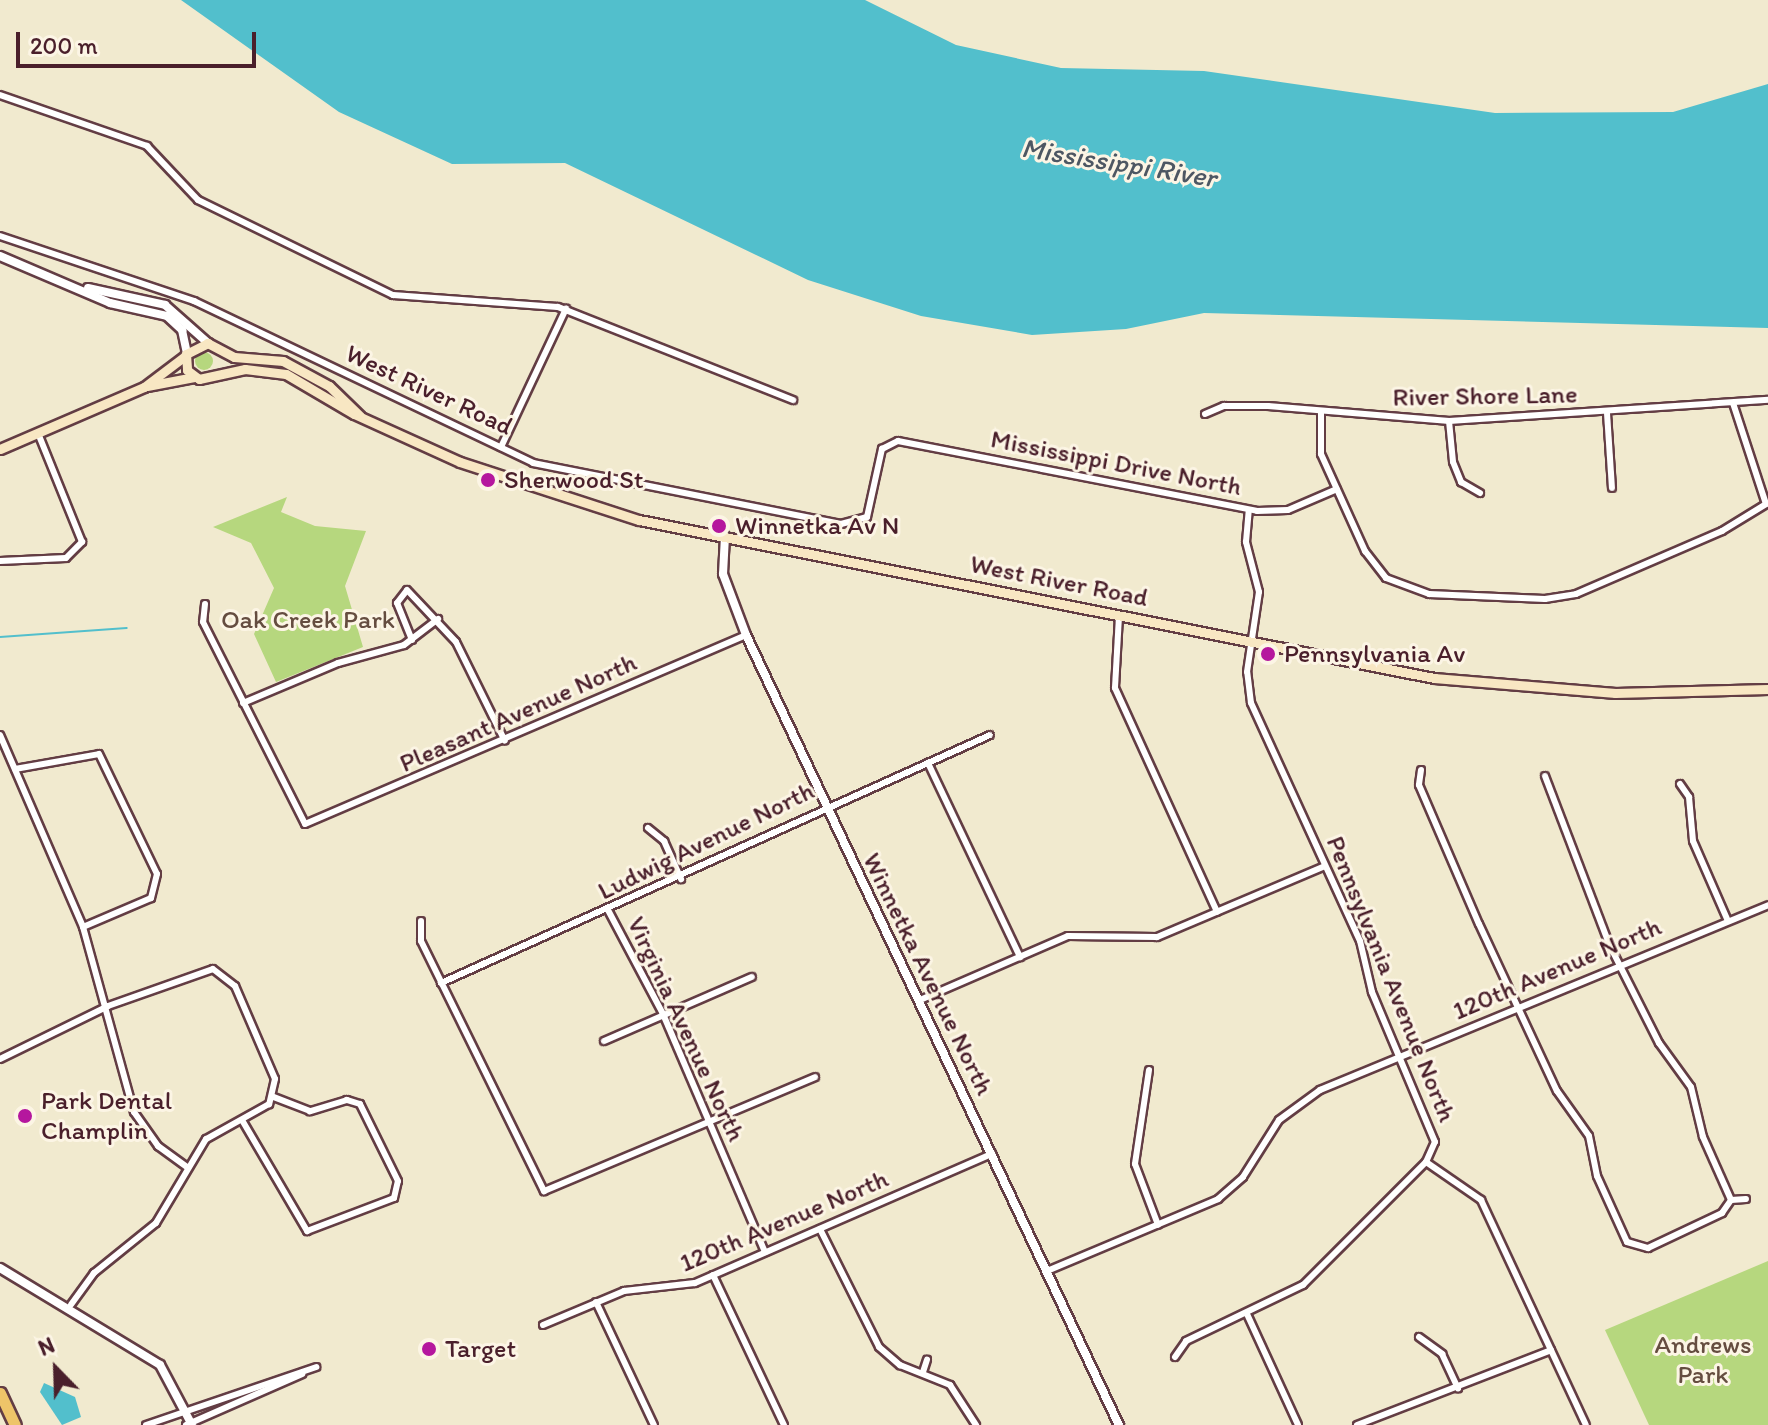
<!DOCTYPE html>
<style>
body{margin:0}
#map{position:relative;width:1768px;height:1425px;overflow:hidden;background:#f1eacf;font-family:Itim,sans-serif}
div>[style]{position:absolute}
.green>*{inset:0;background:#b6d77e}
.round{border-radius:50%}
.water>*{inset:0;background:#52bfcc}
.stream>*{height:2px;margin:-1px;padding:0 1px;transform-origin:1px;border-radius:1px;background:#52bfcc}
.roads{filter:drop-shadow(2px 0 #633d44) drop-shadow(-2px 0 #633d44) drop-shadow(0 2px #633d44) drop-shadow(0 -2px #633d44)}
.minor>*{height:6px;margin:-3px;padding:0 3px;transform-origin:3px;border-radius:3px;background:#fff}
.tertiary>*{height:8px;margin:-4px;padding:0 4px;transform-origin:4px;border-radius:4px;background:#fff}
.secondary>*{height:9px;margin:-4.5px;padding:0 4.5px;transform-origin:4.5px;border-radius:4.5px;background:#f8e7c3}
.trunk>*{height:11px;margin:-5.5px;padding:0 5.5px;transform-origin:5.5px;border-radius:5.5px;background:#eec469}
.dots>*{width:22px;height:22px;translate:-50% -50%;box-sizing:border-box;border:4px solid #fcf5e5;border-radius:50%}
span{translate:-50% -50%;white-space:nowrap;text-align:center;line-height:1.15;-webkit-text-stroke:6px #fcf5e5;paint-order:stroke}
.street-label{font-size:26px;color:#4a1f2b}
.poi-label{font-size:26px;color:#4a1f2b}
.left{translate:0 -50%;text-align:left}
.park-label{font-size:26px;color:#654d40}
.water-label{font-size:28px;color:#4d5763;font-style:italic}
.north{position:absolute;left:16px;top:1329px;width:80px;height:80px;-webkit-text-stroke:6px #fcf5e5;paint-order:stroke;rotate:337deg;font-size:22px;font-weight:700;line-height:32px;text-align:center;color:#4a1f2b}
.north::after{content:'';display:block;margin:auto;width:28px;height:36px;background:#4a1f2b;clip-path:polygon(50% 0,100% 100%,50% 72%,0 100%)}
.scale{position:absolute;left:16px;top:32px;width:240px;height:36px;box-sizing:border-box;border:4px solid #4a1f2b;border-top:0;padding-left:10px;font-size:24px;line-height:28px;white-space:nowrap;color:#4a1f2b;-webkit-text-stroke:6px #fcf5e5;paint-order:stroke}
</style>
<div id="map">
<div class="green">
<div class="round" style="left:195px;top:352px;width:18px;height:18px"></div>
<div style="clip-path:polygon(287px 497px,281px 512px,315px 526px,366px 531px,345px 586px,363px 647px,276px 682px,254px 634px,274px 588px,251px 543px,213px 527px)"></div>
<div style="clip-path:polygon(1768px 1261px,1768px 1425px,1649px 1425px,1605px 1330px)"></div>
</div>
<div class="water">
<div style="clip-path:polygon(181px 0,865px 0,956px 45px,1061px 68px,1204px 71px,1495px 113px,1673px 112px,1768px 84px,1768px 328px,1204px 313px,1126px 329px,1032px 335px,921px 316px,808px 280px,565px 163px,452px 164px,339px 112px)"></div>
<div style="clip-path:polygon(44px 1383px,75px 1397px,81px 1417px,62px 1425px,40px 1392px)"></div>
</div>
<div class="stream">
<div style="left:0;top:637px;width:127px;rotate:-4.1deg"></div>
</div>
<div class="roads">
<div class="minor">
<div style="left:0;top:95px;width:156px;rotate:19.1deg"></div>
<div style="left:147px;top:146px;width:74px;rotate:46.6deg"></div>
<div style="left:198px;top:200px;width:217px;rotate:26deg"></div>
<div style="left:393px;top:295px;width:165px;rotate:4.2deg"></div>
<div style="left:558px;top:307px;width:253px;rotate:21.6deg"></div>
<div style="left:0;top:236px;width:205px;rotate:18.5deg"></div>
<div style="left:194px;top:301px;width:376px;rotate:25.5deg"></div>
<div style="left:533px;top:463px;width:314px;rotate:11.2deg"></div>
<div style="left:841px;top:524px;width:27px;rotate:-15deg"></div>
<div style="left:867px;top:517px;width:70px;rotate:-77.6deg"></div>
<div style="left:882px;top:449px;width:18px;rotate:-27deg"></div>
<div style="left:898px;top:441px;width:366px;rotate:11deg"></div>
<div style="left:1257px;top:511px;width:31px;rotate:-2deg"></div>
<div style="left:1288px;top:510px;width:53px;rotate:-23.2deg"></div>
<div style="left:1321px;top:412px;width:42px;rotate:90deg"></div>
<div style="left:1321px;top:454px;width:107px;rotate:65.6deg"></div>
<div style="left:1365px;top:551px;width:34px;rotate:52deg"></div>
<div style="left:1386px;top:578px;width:46px;rotate:20.4deg"></div>
<div style="left:1429px;top:594px;width:116px;rotate:2.5deg"></div>
<div style="left:1545px;top:599px;width:31px;rotate:-9deg"></div>
<div style="left:1576px;top:594px;width:159px;rotate:-23.3deg"></div>
<div style="left:1722px;top:531px;width:52px;rotate:-31.5deg"></div>
<div style="left:1766px;top:504px;width:106px;rotate:-108.1deg"></div>
<div style="left:1607px;top:413px;width:75px;rotate:86.2deg"></div>
<div style="left:1205px;top:414px;width:21px;rotate:-23deg"></div>
<div style="left:1224px;top:406px;width:44px"></div>
<div style="left:1268px;top:406px;width:182px;rotate:4.7deg"></div>
<div style="left:1449px;top:421px;width:320px;rotate:-3.8deg"></div>
<div style="left:1449px;top:421px;width:41px;rotate:84.4deg"></div>
<div style="left:1453px;top:462px;width:22px;rotate:68deg"></div>
<div style="left:1461px;top:482px;width:22px;rotate:30deg"></div>
<div style="left:501px;top:447px;width:153px;rotate:-64.8deg"></div>
<div style="left:0;top:561px;width:66px;rotate:-2.6deg"></div>
<div style="left:66px;top:558px;width:23px;rotate:-45deg"></div>
<div style="left:82px;top:542px;width:118px;rotate:-112deg"></div>
<div style="left:205px;top:604px;width:18px;rotate:96deg"></div>
<div style="left:203px;top:622px;width:226px;rotate:63.2deg"></div>
<div style="left:305px;top:824px;width:480px;rotate:-23.2deg"></div>
<div style="left:1119px;top:616px;width:72px;rotate:93.2deg"></div>
<div style="left:1115px;top:688px;width:246px;rotate:65.5deg"></div>
<div style="left:412px;top:640px;width:40px;rotate:-112deg"></div>
<div style="left:397px;top:603px;width:16px;rotate:-52deg"></div>
<div style="left:407px;top:590px;width:71px;rotate:46.7deg"></div>
<div style="left:456px;top:642px;width:110px;rotate:63.7deg"></div>
<div style="left:243px;top:703px;width:103px;rotate:-22.8deg"></div>
<div style="left:338px;top:663px;width:68px;rotate:-15.3deg"></div>
<div style="left:404px;top:645px;width:43px;rotate:-37.4deg"></div>
<div style="left:0;top:735px;width:209px;rotate:66.6deg"></div>
<div style="left:83px;top:927px;width:192px;rotate:74.6deg"></div>
<div style="left:134px;top:1112px;width:42px;rotate:54.8deg"></div>
<div style="left:158px;top:1146px;width:37px;rotate:36deg"></div>
<div style="left:928px;top:763px;width:215px;rotate:64.6deg"></div>
<div style="left:15px;top:769px;width:85px;rotate:-10.1deg"></div>
<div style="left:99px;top:754px;width:133px;rotate:64.2deg"></div>
<div style="left:157px;top:874px;width:25px;rotate:104deg"></div>
<div style="left:151px;top:898px;width:74px;rotate:156.9deg"></div>
<div style="left:1421px;top:770px;width:15px;rotate:98deg"></div>
<div style="left:1419px;top:785px;width:151px;rotate:66.7deg"></div>
<div style="left:1479px;top:924px;width:184px;rotate:65deg"></div>
<div style="left:1557px;top:1091px;width:55px;rotate:54.6deg"></div>
<div style="left:1589px;top:1136px;width:41px;rotate:78.7deg"></div>
<div style="left:1597px;top:1176px;width:72px;rotate:65.6deg"></div>
<div style="left:1627px;top:1242px;width:22px;rotate:16deg"></div>
<div style="left:1648px;top:1248px;width:82px;rotate:-25.3deg"></div>
<div style="left:1722px;top:1213px;width:16px;rotate:-55deg"></div>
<div style="left:1731px;top:1200px;width:15px;rotate:-4deg"></div>
<div style="left:1545px;top:776px;width:182px;rotate:69.1deg"></div>
<div style="left:1610px;top:946px;width:109px;rotate:63.2deg"></div>
<div style="left:1659px;top:1043px;width:54px;rotate:54deg"></div>
<div style="left:1691px;top:1087px;width:51px;rotate:76.5deg"></div>
<div style="left:1703px;top:1137px;width:69px;rotate:66deg"></div>
<div style="left:1680px;top:784px;width:16px;rotate:55deg"></div>
<div style="left:1689px;top:797px;width:44px;rotate:84.8deg"></div>
<div style="left:1693px;top:841px;width:85px;rotate:66.4deg"></div>
<div style="left:648px;top:828px;width:21px;rotate:39deg"></div>
<div style="left:664px;top:841px;width:42px;rotate:65.9deg"></div>
<div style="left:608px;top:910px;width:118px;rotate:62.1deg"></div>
<div style="left:663px;top:1014px;width:259px;rotate:66.8deg"></div>
<div style="left:421px;top:921px;width:20px;rotate:90deg"></div>
<div style="left:421px;top:941px;width:279px;rotate:63.8deg"></div>
<div style="left:544px;top:1191px;width:294px;rotate:-22.8deg"></div>
<div style="left:441px;top:983px;width:602px;rotate:-24.31deg"></div>
<div style="left:920px;top:1000px;width:161px;rotate:-23.4deg"></div>
<div style="left:1068px;top:936px;width:89px;rotate:0.6deg"></div>
<div style="left:1157px;top:937px;width:182px;rotate:-22.9deg"></div>
<div style="left:604px;top:1041px;width:161px;rotate:-23.4deg"></div>
<div style="left:0;top:1059px;width:120px;rotate:-26.1deg"></div>
<div style="left:108px;top:1006px;width:111px;rotate:-19.4deg"></div>
<div style="left:213px;top:969px;width:28px;rotate:38deg"></div>
<div style="left:235px;top:986px;width:101px;rotate:66.7deg"></div>
<div style="left:275px;top:1079px;width:26px;rotate:103deg"></div>
<div style="left:269px;top:1104px;width:72px;rotate:150.9deg"></div>
<div style="left:206px;top:1139px;width:98px;rotate:120.8deg"></div>
<div style="left:156px;top:1223px;width:80px;rotate:141.1deg"></div>
<div style="left:94px;top:1273px;width:39px;rotate:126deg"></div>
<div style="left:1149px;top:1070px;width:95px;rotate:98.5deg"></div>
<div style="left:1135px;top:1164px;width:65px;rotate:69.3deg"></div>
<div style="left:242px;top:1120px;width:129px;rotate:59.6deg"></div>
<div style="left:307px;top:1231px;width:93px;rotate:-20.8deg"></div>
<div style="left:394px;top:1198px;width:17px;rotate:-77deg"></div>
<div style="left:398px;top:1181px;width:86px;rotate:-116.3deg"></div>
<div style="left:360px;top:1104px;width:14px;rotate:-163deg"></div>
<div style="left:347px;top:1100px;width:39px;rotate:163deg"></div>
<div style="left:310px;top:1111px;width:40px;rotate:-159deg"></div>
<div style="left:1426px;top:1162px;width:67px;rotate:34.6deg"></div>
<div style="left:1481px;top:1200px;width:248px;rotate:65deg"></div>
<div style="left:820px;top:1229px;width:132px;rotate:63.4deg"></div>
<div style="left:879px;top:1347px;width:28px;rotate:41deg"></div>
<div style="left:900px;top:1365px;width:54px;rotate:21.8deg"></div>
<div style="left:950px;top:1385px;width:48px;rotate:57deg"></div>
<div style="left:1047px;top:1271px;width:186px;rotate:-22.8deg"></div>
<div style="left:1218px;top:1199px;width:33px;rotate:-41deg"></div>
<div style="left:1243px;top:1177px;width:67px;rotate:-57.7deg"></div>
<div style="left:1279px;top:1120px;width:51px;rotate:-36.2deg"></div>
<div style="left:1320px;top:1090px;width:485px;rotate:-22.4deg"></div>
<div style="left:713px;top:1275px;width:166px;rotate:64.7deg"></div>
<div style="left:596px;top:1302px;width:136px;rotate:64.8deg"></div>
<div style="left:1247px;top:1314px;width:122px;rotate:65.3deg"></div>
<div style="left:543px;top:1325px;width:88px;rotate:-22.8deg"></div>
<div style="left:624px;top:1291px;width:71px;rotate:-6.4deg"></div>
<div style="left:695px;top:1283px;width:324px;rotate:-23.5deg"></div>
<div style="left:1419px;top:1337px;width:29px;rotate:36deg"></div>
<div style="left:1442px;top:1354px;width:38px;rotate:65deg"></div>
<div style="left:1175px;top:1357px;width:19px;rotate:-55deg"></div>
<div style="left:1186px;top:1341px;width:130px;rotate:-25.6deg"></div>
<div style="left:1303px;top:1285px;width:174px;rotate:-45deg"></div>
<div style="left:1426px;top:1162px;width:22px;rotate:-66deg"></div>
<div style="left:1435px;top:1142px;width:163px;rotate:-112.8deg"></div>
<div style="left:1372px;top:992px;width:52px;rotate:-103.2deg"></div>
<div style="left:1360px;top:941px;width:262px;rotate:-114.6deg"></div>
<div style="left:1251px;top:703px;width:31px;rotate:-97deg"></div>
<div style="left:1247px;top:672px;width:81px;rotate:-81.5deg"></div>
<div style="left:1259px;top:592px;width:52px;rotate:-104.6deg"></div>
<div style="left:1246px;top:542px;width:32px;rotate:-85deg"></div>
<div style="left:923px;top:1372px;width:13px;rotate:-72deg"></div>
<div style="left:146px;top:1425px;width:180px;rotate:-18.8deg"></div>
<div style="left:186px;top:1425px;width:127px;rotate:-23.7deg"></div>
<div style="left:1357px;top:1425px;width:208px;rotate:-21.1deg"></div>
</div>
<div class="tertiary">
<div style="left:0;top:256px;width:120px;rotate:23.1deg"></div>
<div style="left:110px;top:303px;width:58px;rotate:12.8deg"></div>
<div style="left:167px;top:316px;width:21px;rotate:43deg"></div>
<div style="left:182px;top:330px;width:24px;rotate:78deg"></div>
<div style="left:88px;top:288px;width:79px;rotate:12.4deg"></div>
<div style="left:165px;top:305px;width:57px;rotate:41.5deg"></div>
<div style="left:725px;top:536px;width:38px;rotate:93deg"></div>
<div style="left:723px;top:574px;width:65px;rotate:69.3deg"></div>
<div style="left:746px;top:635px;width:874px;rotate:64.73deg"></div>
<div style="left:0;top:1268px;width:187px;rotate:31.2deg"></div>
<div style="left:160px;top:1365px;width:68px;rotate:61.9deg"></div>
</div>
<div class="secondary">
<div style="left:147px;top:386px;width:48px;rotate:-10.8deg"></div>
<div style="left:360px;top:416px;width:43px;rotate:-135.9deg"></div>
<div style="left:329px;top:386px;width:52px;rotate:-151.5deg"></div>
<div style="left:283px;top:361px;width:49px;rotate:-175.3deg"></div>
<div style="left:234px;top:357px;width:30px;rotate:-152deg"></div>
<div style="left:208px;top:343px;width:25px;rotate:153deg"></div>
<div style="left:186px;top:354px;width:16px;rotate:86deg"></div>
<div style="left:187px;top:370px;width:15px;rotate:37deg"></div>
<div style="left:199px;top:379px;width:47px;rotate:-12.3deg"></div>
<div style="left:245px;top:369px;width:41px;rotate:7deg"></div>
<div style="left:286px;top:374px;width:79px;rotate:30.5deg"></div>
<div style="left:354px;top:414px;width:116px;rotate:24.4deg"></div>
<div style="left:460px;top:462px;width:188px;rotate:18deg"></div>
<div style="left:639px;top:520px;width:811px;rotate:11.24deg"></div>
<div style="left:1434px;top:678px;width:182px;rotate:4.7deg"></div>
<div style="left:1615px;top:693px;width:153px;rotate:-1.5deg"></div>
<div style="left:0;top:449px;width:157px;rotate:-23.3deg"></div>
<div style="left:144px;top:387px;width:51px;rotate:-37.1deg"></div>
</div>
<div class="trunk">
<div style="left:0;top:1393px;width:35px;rotate:65deg"></div>
</div>
</div>
<div class="dots">
<div style="left:488px;top:480px;background:#b5179e"></div>
<div style="left:719px;top:526px;background:#b5179e"></div>
<div style="left:1268px;top:654px;background:#b5179e"></div>
<div style="left:25px;top:1116px;background:#b5179e"></div>
<div style="left:429px;top:1349px;background:#b5179e"></div>
</div>
<div class="street-label">
<span style="left:429px;top:390px;rotate:25deg">West River Road</span>
<span style="left:1485px;top:396px;rotate:-1deg">River Shore Lane</span>
<span style="left:1116px;top:463px;rotate:11deg">Mississippi Drive North</span>
<span style="left:1059px;top:581px;rotate:11deg">West River Road</span>
<span style="left:518px;top:713px;rotate:-24deg">Pleasant Avenue North</span>
<span style="left:706px;top:841px;rotate:-26deg">Ludwig Avenue North</span>
<span style="left:1557px;top:969px;rotate:-23deg">120th Avenue North</span>
<span style="left:928px;top:974px;rotate:64deg">Winnetka Avenue North</span>
<span style="left:1391px;top:979px;rotate:68deg">Pennsylvania Avenue North</span>
<span style="left:686px;top:1029px;rotate:65deg">Virginia Avenue North</span>
<span style="left:784px;top:1221px;rotate:-23deg">120th Avenue North</span>
</div>
<div class="poi-label">
<span class="left" style="left:504px;top:480px">Sherwood St</span>
<span class="left" style="left:735px;top:526px">Winnetka Av N</span>
<span class="left" style="left:1284px;top:654px">Pennsylvania Av</span>
<span class="left" style="left:41px;top:1116px">Park Dental<br>Champlin</span>
<span class="left" style="left:445px;top:1349px">Target</span>
</div>
<div class="park-label">
<span style="left:308px;top:620px">Oak Creek Park</span>
<span style="left:1703px;top:1360px">Andrews<br>Park</span>
</div>
<div class="water-label">
<span style="left:1119px;top:162px;rotate:9deg">Mississippi River</span>
</div>
<div class="north">N</div>
<div class="scale">200 m</div>
</div>
